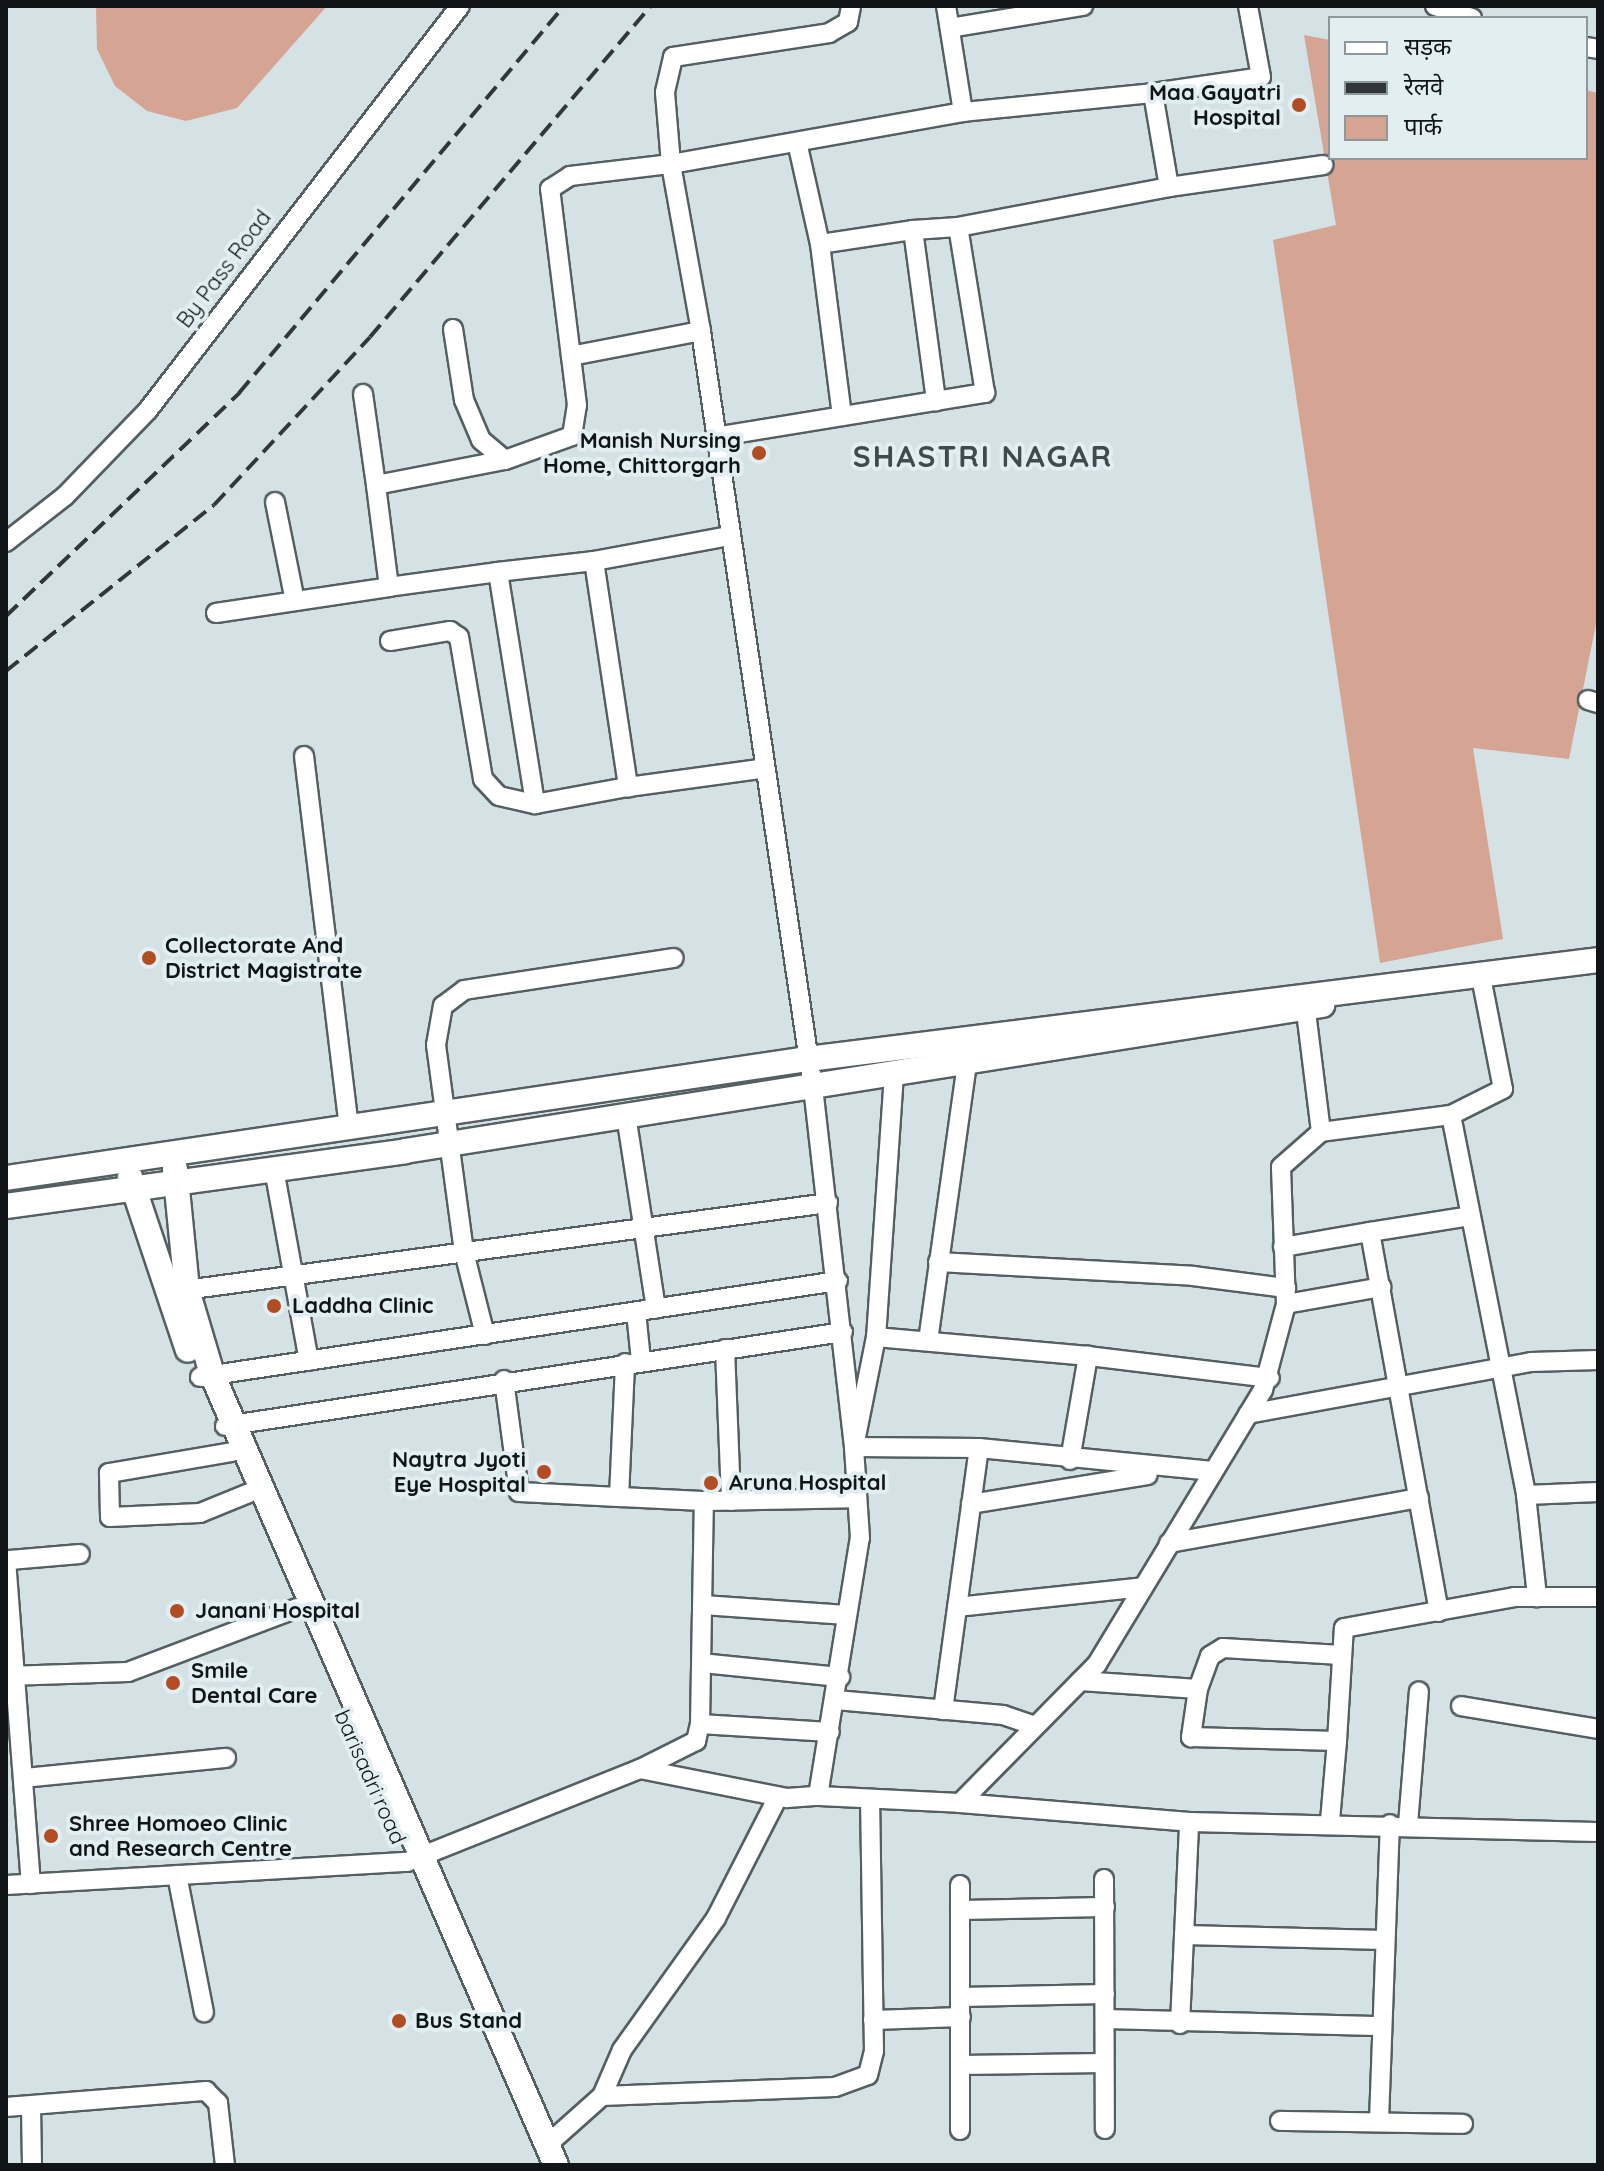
<!DOCTYPE html>
<meta charset="utf-8">
<style>
body{margin:0}
#map{position:relative;width:1604px;height:2171px;overflow:hidden;background:#d4e1e5;font-family:Quicksand,"Noto Sans Devanagari",sans-serif}
div>[style]{position:absolute}
.green>*{inset:0;background:#d5a493}
.roads{filter:drop-shadow(2px 0 #545f62) drop-shadow(-2px 0 #545f62) drop-shadow(0 2px #545f62) drop-shadow(0 -2px #545f62)}
.minor>*{height:18px;margin:-9px;padding:0 9px;transform-origin:9px;border-radius:9px;background:#fff}
.major>*{height:24px;margin:-12px;padding:0 12px;transform-origin:12px;border-radius:12px;background:#fff}
.rail>*{height:4px;margin-top:-2px;transform-origin:0;background:repeating-linear-gradient(90deg,#313739 0 16px,transparent 0 24px)}
.dots>*{width:22px;height:22px;translate:-50% -50%;box-sizing:border-box;border:4px solid #e1eef2;border-radius:50%}
span{translate:-50% -50%;white-space:nowrap;text-align:center;line-height:1.15;-webkit-text-stroke:8px #e1eef2;paint-order:stroke}
.poi-label{font-size:22px;color:#111517;font-weight:700}
.right{translate:-100% -50%;text-align:right}
.left{translate:0 -50%;text-align:left}
.street-label{font-size:22px;color:#111517}
.district-label{font-size:30px;color:#404b4e;font-weight:700;letter-spacing:2px}
.frame{position:absolute;inset:0;border:8px solid #111517;pointer-events:none}
.legend{position:absolute;left:1328px;top:16px;width:260px;height:144px;box-sizing:border-box;background:#e1eef2;border:2px solid #8e979a;margin:0;padding:10px 14px;list-style:none;font-size:24px;color:#111517}
.legend li{display:flex;align-items:center;gap:16px;height:40px}
.legend b{width:40px;border:2px solid #8e979a}
</style>
<div id="map">
<div class="green">
<div style="clip-path:polygon(96px 6px,327px 6px,237px 108px,186px 121px,147px 111px,115px 86px,97px 49px)"></div>
<div style="clip-path:polygon(1304px 35px,1330px 40px,1330px 158px,1586px 158px,1586px 90px,1598px 93px,1598px 614px,1569px 759px,1473px 748px,1503px 939px,1380px 963px,1273px 240px,1336px 225px)"></div>
</div>
<div class="roads">
<div class="minor">
<div style="left:1435px;top:6px;width:39px;rotate:18deg"></div>
<div style="left:950px;top:28px;width:135px;rotate:-9.4deg"></div>
<div style="left:1586px;top:47px;width:12px;rotate:9deg"></div>
<div style="left:963px;top:112px;width:191px;rotate:-5.7deg"></div>
<div style="left:797px;top:142px;width:105px;rotate:77.3deg"></div>
<div style="left:1169px;top:187px;width:156px;rotate:-8.1deg"></div>
<div style="left:958px;top:227px;width:215px;rotate:-10.7deg"></div>
<div style="left:1169px;top:187px;width:95px;rotate:-99.7deg"></div>
<div style="left:1153px;top:93px;width:109px;rotate:-8.4deg"></div>
<div style="left:1261px;top:77px;width:72px;rotate:-100.4deg"></div>
<div style="left:453px;top:329px;width:72px;rotate:81.2deg"></div>
<div style="left:464px;top:400px;width:43px;rotate:67deg"></div>
<div style="left:481px;top:440px;width:31px;rotate:40deg"></div>
<div style="left:505px;top:460px;width:71px;rotate:-19.7deg"></div>
<div style="left:572px;top:436px;width:31px;rotate:-81deg"></div>
<div style="left:577px;top:405px;width:218px;rotate:-97.1deg"></div>
<div style="left:550px;top:189px;width:24px;rotate:-33deg"></div>
<div style="left:570px;top:176px;width:102px;rotate:-6.8deg"></div>
<div style="left:671px;top:164px;width:72px;rotate:-94.8deg"></div>
<div style="left:665px;top:92px;width:36px;rotate:-77deg"></div>
<div style="left:673px;top:57px;width:158px;rotate:-8.7deg"></div>
<div style="left:829px;top:33px;width:22px;rotate:-30deg"></div>
<div style="left:848px;top:22px;width:16px;rotate:-79deg"></div>
<div style="left:571px;top:356px;width:132px;rotate:-10.9deg"></div>
<div style="left:701px;top:331px;width:170px;rotate:-100.2deg"></div>
<div style="left:671px;top:164px;width:297px;rotate:-10.1deg"></div>
<div style="left:963px;top:112px;width:107px;rotate:-99.1deg"></div>
<div style="left:363px;top:394px;width:92px;rotate:81.9deg"></div>
<div style="left:842px;top:416px;width:173px;rotate:-97.3deg"></div>
<div style="left:820px;top:244px;width:94px;rotate:-8.6deg"></div>
<div style="left:715px;top:437px;width:274px;rotate:-9.3deg"></div>
<div style="left:985px;top:393px;width:168px;rotate:-99.2deg"></div>
<div style="left:958px;top:227px;width:45px;rotate:176.2deg"></div>
<div style="left:913px;top:230px;width:173px;rotate:82.3deg"></div>
<div style="left:275px;top:502px;width:101px;rotate:78.6deg"></div>
<div style="left:729px;top:536px;width:137px;rotate:169.5deg"></div>
<div style="left:594px;top:561px;width:229px;rotate:81.4deg"></div>
<div style="left:628px;top:787px;width:133px;rotate:-7.8deg"></div>
<div style="left:6px;top:542px;width:75px;rotate:-37.9deg"></div>
<div style="left:65px;top:496px;width:120px;rotate:-46deg"></div>
<div style="left:148px;top:410px;width:510px;rotate:-52.32deg"></div>
<div style="left:594px;top:561px;width:97px;rotate:173.5deg"></div>
<div style="left:498px;top:572px;width:235px;rotate:80.9deg"></div>
<div style="left:535px;top:804px;width:95px;rotate:-10.4deg"></div>
<div style="left:498px;top:572px;width:110px;rotate:172.2deg"></div>
<div style="left:389px;top:587px;width:103px;rotate:-97.3deg"></div>
<div style="left:376px;top:485px;width:131px;rotate:-11deg"></div>
<div style="left:216px;top:613px;width:175px;rotate:-8.5deg"></div>
<div style="left:390px;top:641px;width:61px;rotate:-9.5deg"></div>
<div style="left:450px;top:631px;width:11px;rotate:34deg"></div>
<div style="left:459px;top:637px;width:144px;rotate:80.4deg"></div>
<div style="left:483px;top:779px;width:23px;rotate:47deg"></div>
<div style="left:499px;top:796px;width:37px;rotate:13deg"></div>
<div style="left:1588px;top:700px;width:10px;rotate:17deg"></div>
<div style="left:304px;top:756px;width:376px;rotate:83.1deg"></div>
<div style="left:1481px;top:977px;width:114px;rotate:78.9deg"></div>
<div style="left:1503px;top:1089px;width:58px;rotate:153.4deg"></div>
<div style="left:1451px;top:1115px;width:387px;rotate:78.8deg"></div>
<div style="left:1526px;top:1495px;width:103px;rotate:83.8deg"></div>
<div style="left:894px;top:1074px;width:264px;rotate:93.9deg"></div>
<div style="left:876px;top:1337px;width:112px;rotate:101.3deg"></div>
<div style="left:854px;top:1447px;width:125px;rotate:0.5deg"></div>
<div style="left:979px;top:1448px;width:235px;rotate:5.6deg"></div>
<div style="left:626px;top:1115px;width:196px;rotate:81.2deg"></div>
<div style="left:1321px;top:1132px;width:131px;rotate:-7.5deg"></div>
<div style="left:274px;top:1169px;width:195px;rotate:79.7deg"></div>
<div style="left:1283px;top:1247px;width:88px;rotate:-9.8deg"></div>
<div style="left:938px;top:1262px;width:255px;rotate:3.1deg"></div>
<div style="left:1193px;top:1276px;width:94px;rotate:7.4deg"></div>
<div style="left:178px;top:1291px;width:656px;rotate:-7.71deg"></div>
<div style="left:1286px;top:1304px;width:97px;rotate:-10.1deg"></div>
<div style="left:636px;top:1312px;width:48px;rotate:84.1deg"></div>
<div style="left:485px;top:1335px;width:86px;rotate:-104.2deg"></div>
<div style="left:464px;top:1252px;width:209px;rotate:-97.7deg"></div>
<div style="left:436px;top:1045px;width:40px;rotate:-80deg"></div>
<div style="left:443px;top:1006px;width:26px;rotate:-37deg"></div>
<div style="left:464px;top:990px;width:212px;rotate:-8.7deg"></div>
<div style="left:876px;top:1337px;width:213px;rotate:5.1deg"></div>
<div style="left:928px;top:1341px;width:282px;rotate:-82deg"></div>
<div style="left:725px;top:1349px;width:152px;rotate:87.7deg"></div>
<div style="left:200px;top:1377px;width:645px;rotate:-8.56deg"></div>
<div style="left:504px;top:1380px;width:113px;rotate:82.4deg"></div>
<div style="left:519px;top:1492px;width:100px;rotate:2.9deg"></div>
<div style="left:619px;top:1497px;width:134px;rotate:-87.4deg"></div>
<div style="left:1248px;top:1414px;width:288px;rotate:-10.4deg"></div>
<div style="left:1531px;top:1362px;width:67px;rotate:-1.7deg"></div>
<div style="left:225px;top:1426px;width:625px;rotate:-8.65deg"></div>
<div style="left:232px;top:1452px;width:125px;rotate:170.3deg"></div>
<div style="left:109px;top:1473px;width:44px;rotate:88.7deg"></div>
<div style="left:110px;top:1517px;width:90px;rotate:-2.5deg"></div>
<div style="left:200px;top:1513px;width:53px;rotate:-22.2deg"></div>
<div style="left:1070px;top:1460px;width:106px;rotate:-80.2deg"></div>
<div style="left:1088px;top:1356px;width:183px;rotate:6.9deg"></div>
<div style="left:1526px;top:1495px;width:72px;rotate:-2.4deg"></div>
<div style="left:619px;top:1497px;width:85px;rotate:2.7deg"></div>
<div style="left:971px;top:1504px;width:179px;rotate:-9.3deg"></div>
<div style="left:1169px;top:1543px;width:254px;rotate:-10.2deg"></div>
<div style="left:6px;top:1560px;width:325px;rotate:85.6deg"></div>
<div style="left:10px;top:1560px;width:70px;rotate:-4.9deg"></div>
<div style="left:703px;top:1605px;width:144px;rotate:4deg"></div>
<div style="left:957px;top:1607px;width:187px;rotate:-6.1deg"></div>
<div style="left:1439px;top:1612px;width:386px;rotate:-100.3deg"></div>
<div style="left:1370px;top:1232px;width:101px;rotate:-9.1deg"></div>
<div style="left:702px;top:1663px;width:139px;rotate:5.8deg"></div>
<div style="left:7px;top:1676px;width:121px;rotate:-1.9deg"></div>
<div style="left:128px;top:1672px;width:181px;rotate:-20.7deg"></div>
<div style="left:1080px;top:1681px;width:118px;rotate:3.9deg"></div>
<div style="left:1198px;top:1689px;width:49px;rotate:98.3deg"></div>
<div style="left:1191px;top:1737px;width:146px;rotate:1.6deg"></div>
<div style="left:1337px;top:1741px;width:80px;rotate:95deg"></div>
<div style="left:1198px;top:1689px;width:35px;rotate:-70deg"></div>
<div style="left:1210px;top:1656px;width:15px;rotate:-32deg"></div>
<div style="left:1223px;top:1648px;width:118px;rotate:3.4deg"></div>
<div style="left:836px;top:1700px;width:168px;rotate:5.1deg"></div>
<div style="left:1003px;top:1715px;width:34px;rotate:19deg"></div>
<div style="left:1461px;top:1706px;width:139px;rotate:9.5deg"></div>
<div style="left:943px;top:1710px;width:264px;rotate:-82.2deg"></div>
<div style="left:700px;top:1724px;width:130px;rotate:3.5deg"></div>
<div style="left:1337px;top:1741px;width:113px;rotate:-86.5deg"></div>
<div style="left:1344px;top:1628px;width:173px;rotate:-10.3deg"></div>
<div style="left:1514px;top:1597px;width:84px"></div>
<div style="left:640px;top:1769px;width:63px;rotate:-26.6deg"></div>
<div style="left:696px;top:1741px;width:17px;rotate:-77deg"></div>
<div style="left:700px;top:1724px;width:223px;rotate:-89deg"></div>
<div style="left:704px;top:1501px;width:153px;rotate:-1.1deg"></div>
<div style="left:24px;top:1778px;width:203px;rotate:-5.7deg"></div>
<div style="left:818px;top:1796px;width:142px;rotate:2.8deg"></div>
<div style="left:960px;top:1803px;width:195px;rotate:-45.4deg"></div>
<div style="left:1097px;top:1664px;width:320px;rotate:-58.8deg"></div>
<div style="left:1263px;top:1390px;width:89px;rotate:-75deg"></div>
<div style="left:1286px;top:1304px;width:137px;rotate:-92.1deg"></div>
<div style="left:1281px;top:1167px;width:53px;rotate:-41.2deg"></div>
<div style="left:1321px;top:1132px;width:138px;rotate:-97.1deg"></div>
<div style="left:960px;top:1803px;width:230px;rotate:4.7deg"></div>
<div style="left:1189px;top:1822px;width:409px;rotate:1.4deg"></div>
<div style="left:1408px;top:1824px;width:133px;rotate:-85.3deg"></div>
<div style="left:177px;top:1875px;width:140px;rotate:78.9deg"></div>
<div style="left:1104px;top:1879px;width:250px;rotate:89.8deg"></div>
<div style="left:6px;top:1885px;width:402px;rotate:-3.3deg"></div>
<div style="left:407px;top:1862px;width:251px;rotate:-21.8deg"></div>
<div style="left:640px;top:1769px;width:150px;rotate:11.2deg"></div>
<div style="left:787px;top:1798px;width:31px;rotate:-4deg"></div>
<div style="left:818px;top:1796px;width:261px;rotate:-80.8deg"></div>
<div style="left:860px;top:1538px;width:91px;rotate:-93.8deg"></div>
<div style="left:854px;top:1447px;width:361px;rotate:-96.5deg"></div>
<div style="left:813px;top:1088px;width:765px;rotate:-98.42deg"></div>
<div style="left:960px;top:1910px;width:145px;rotate:-1.2deg"></div>
<div style="left:1184px;top:1935px;width:201px;rotate:1.4deg"></div>
<div style="left:961px;top:1997px;width:144px;rotate:-1.2deg"></div>
<div style="left:1105px;top:2019px;width:276px;rotate:1.5deg"></div>
<div style="left:873px;top:2020px;width:88px;rotate:-2deg"></div>
<div style="left:1180px;top:2024px;width:202px;rotate:-87.4deg"></div>
<div style="left:961px;top:2065px;width:143px;rotate:-0.8deg"></div>
<div style="left:602px;top:2096px;width:233px;rotate:-2.2deg"></div>
<div style="left:835px;top:2087px;width:35px;rotate:-20deg"></div>
<div style="left:868px;top:2075px;width:25px;rotate:-76deg"></div>
<div style="left:874px;top:2051px;width:250px;rotate:-90.9deg"></div>
<div style="left:6px;top:2107px;width:201px;rotate:-4.6deg"></div>
<div style="left:206px;top:2091px;width:17px;rotate:45deg"></div>
<div style="left:218px;top:2103px;width:62px;rotate:83.6deg"></div>
<div style="left:31px;top:2107px;width:58px;rotate:89deg"></div>
<div style="left:1280px;top:2121px;width:183px;rotate:0.9deg"></div>
<div style="left:1379px;top:2121px;width:297px;rotate:-87.9deg"></div>
<div style="left:960px;top:2130px;width:245px;rotate:-90deg"></div>
<div style="left:547px;top:2145px;width:74px;rotate:-41.7deg"></div>
<div style="left:602px;top:2096px;width:50px;rotate:-66.5deg"></div>
<div style="left:622px;top:2050px;width:162px;rotate:-54.5deg"></div>
<div style="left:716px;top:1918px;width:136px;rotate:-62.9deg"></div>
</div>
<div class="major">
<div style="left:175px;top:1169px;width:122px;rotate:84.3deg"></div>
<div style="left:187px;top:1290px;width:88px;rotate:73.4deg"></div>
<div style="left:212px;top:1374px;width:863px;rotate:66.5deg"></div>
<div style="left:130px;top:1177px;width:182px;rotate:71.5deg"></div>
<div style="left:6px;top:1178px;width:811px;rotate:-8.44deg"></div>
<div style="left:808px;top:1059px;width:796px;rotate:-7.14deg"></div>
<div style="left:6px;top:1206px;width:403px;rotate:-7.8deg"></div>
<div style="left:405px;top:1151px;width:929px;rotate:-9.05deg"></div>
</div>
</div>
<div class="rail">
<div style="left:6px;top:616px;width:323px;rotate:-43.7deg"></div>
<div style="left:239px;top:393px;width:505px;rotate:-49.98deg"></div>
<div style="left:6px;top:671px;width:266px;rotate:-38.6deg"></div>
<div style="left:214px;top:505px;width:229px;rotate:-47.1deg"></div>
<div style="left:370px;top:337px;width:434px;rotate:-49.7deg"></div>
</div>
<div class="dots">
<div style="left:1299px;top:105px;background:#b24c22"></div>
<div style="left:759px;top:453px;background:#b24c22"></div>
<div style="left:149px;top:958px;background:#b24c22"></div>
<div style="left:274px;top:1306px;background:#b24c22"></div>
<div style="left:544px;top:1472px;background:#b24c22"></div>
<div style="left:711px;top:1483px;background:#b24c22"></div>
<div style="left:177px;top:1611px;background:#b24c22"></div>
<div style="left:173px;top:1683px;background:#b24c22"></div>
<div style="left:51px;top:1836px;background:#b24c22"></div>
<div style="left:399px;top:2021px;background:#b24c22"></div>
</div>
<div class="poi-label">
<span class="right" style="left:1281px;top:105px">Maa Gayatri<br>Hospital</span>
<span class="right" style="left:741px;top:453px">Manish Nursing<br>Home, Chittorgarh</span>
<span class="left" style="left:165px;top:958px">Collectorate And<br>District Magistrate</span>
<span class="left" style="left:292px;top:1306px">Laddha Clinic</span>
<span class="right" style="left:526px;top:1472px">Naytra Jyoti<br>Eye Hospital</span>
<span class="left" style="left:729px;top:1483px">Aruna Hospital</span>
<span class="left" style="left:195px;top:1611px">Janani Hospital</span>
<span class="left" style="left:191px;top:1683px">Smile<br>Dental Care</span>
<span class="left" style="left:69px;top:1836px">Shree Homoeo Clinic<br>and Research Centre</span>
<span class="left" style="left:415px;top:2021px">Bus Stand</span>
</div>
<div class="street-label">
<span style="left:224px;top:269px;rotate:-53deg">By Pass Road</span>
<span style="left:370px;top:1777px;rotate:66deg">barisadri road</span>
</div>
<div class="district-label">
<span style="left:983px;top:456px">SHASTRI NAGAR</span>
</div>
<div class="frame"></div>
<ul class="legend">
<li><b style="height:10px;background:#fff"></b>सड़क</li>
<li><b style="height:10px;background:#313739"></b>रेलवे</li>
<li><b style="height:22px;background:#d5a493"></b>पार्क</li>
</ul>
</div>
